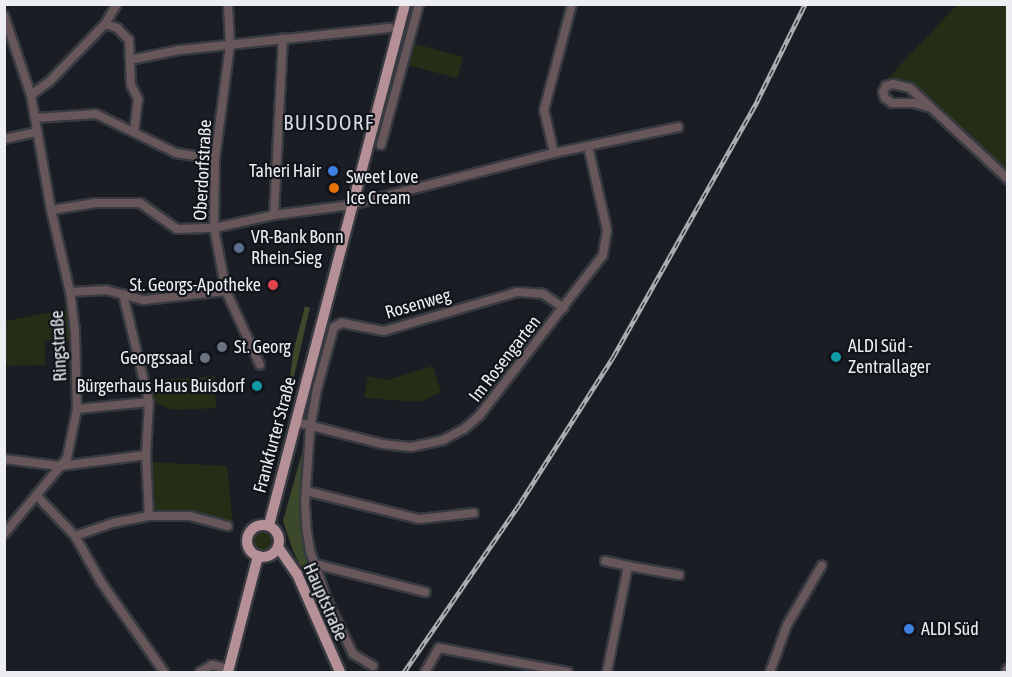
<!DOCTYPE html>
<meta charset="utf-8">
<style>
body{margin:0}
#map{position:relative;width:1012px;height:677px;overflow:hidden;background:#1a1d23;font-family:"Asap Condensed",sans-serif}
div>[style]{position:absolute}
.green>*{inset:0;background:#242e16;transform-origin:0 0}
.round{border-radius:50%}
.forest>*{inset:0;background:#3b482a}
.roads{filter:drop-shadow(2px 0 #373a40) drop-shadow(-2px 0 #373a40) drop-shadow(0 2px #373a40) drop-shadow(0 -2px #373a40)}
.minor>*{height:8px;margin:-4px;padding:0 4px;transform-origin:4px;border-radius:4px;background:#68575a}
.major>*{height:10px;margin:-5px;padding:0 5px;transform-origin:5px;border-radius:5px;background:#b59197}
.major>.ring{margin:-5px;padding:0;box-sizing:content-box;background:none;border:10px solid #b59197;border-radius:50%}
.rail>*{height:4.5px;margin-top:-2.25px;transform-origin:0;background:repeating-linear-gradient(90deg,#11141a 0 7px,#a9abb0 0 14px);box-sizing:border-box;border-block:2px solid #a9abb0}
.dots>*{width:16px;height:16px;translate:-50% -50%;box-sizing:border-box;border:3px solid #11141a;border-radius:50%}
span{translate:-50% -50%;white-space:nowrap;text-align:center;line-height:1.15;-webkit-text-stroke:4.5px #11141a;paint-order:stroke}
.street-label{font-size:18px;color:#eceef2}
.poi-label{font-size:18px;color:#eceef2}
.right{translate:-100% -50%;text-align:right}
.left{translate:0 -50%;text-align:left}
.quarter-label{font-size:21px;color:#d6dae2;letter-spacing:1.5px}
.frame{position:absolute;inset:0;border:6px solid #eceef2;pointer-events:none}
</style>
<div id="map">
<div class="green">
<div style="clip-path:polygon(957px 5px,1007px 5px,1007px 172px,917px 88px,908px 83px,886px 80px)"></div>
<div style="left:411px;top:43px;width:54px;height:22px;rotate:15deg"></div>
<div style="clip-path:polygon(70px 309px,73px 342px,45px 341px,45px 365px,5px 366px,4px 321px)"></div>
<div style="clip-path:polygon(433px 366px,441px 392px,420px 402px,364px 398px,368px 376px,387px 380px)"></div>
<div style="clip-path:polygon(214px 376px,216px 408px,172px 410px,152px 401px,147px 381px)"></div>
<div style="clip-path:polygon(152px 462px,227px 466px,233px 524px,190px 513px,157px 513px,155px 510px)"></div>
<div class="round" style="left:254px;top:532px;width:18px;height:18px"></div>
</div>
<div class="forest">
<div style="clip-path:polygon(305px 306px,310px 308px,292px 385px,289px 385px,293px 353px)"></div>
<div style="clip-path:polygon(306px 438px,302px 508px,305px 546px,323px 603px,319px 604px,293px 551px,283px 521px)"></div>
</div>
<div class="roads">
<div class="minor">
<div style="left:228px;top:4px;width:41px;rotate:87.2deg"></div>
<div style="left:230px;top:45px;width:115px;rotate:97.5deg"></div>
<div style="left:215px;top:159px;width:69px;rotate:90.8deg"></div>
<div style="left:214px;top:228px;width:64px;rotate:79.2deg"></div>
<div style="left:226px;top:291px;width:81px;rotate:65.3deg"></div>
<div style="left:4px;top:15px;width:84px;rotate:71.4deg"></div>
<div style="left:105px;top:24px;width:13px;rotate:18deg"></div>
<div style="left:117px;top:28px;width:17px;rotate:45deg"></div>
<div style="left:129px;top:40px;width:45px;rotate:87.5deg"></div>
<div style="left:131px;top:85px;width:16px;rotate:63deg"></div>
<div style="left:138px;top:99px;width:33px;rotate:97deg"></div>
<div style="left:130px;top:60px;width:50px;rotate:-11.5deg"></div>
<div style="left:179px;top:50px;width:212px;rotate:-6deg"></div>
<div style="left:928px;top:107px;width:15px;rotate:-164deg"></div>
<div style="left:914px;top:103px;width:22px;rotate:180deg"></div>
<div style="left:892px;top:103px;width:9px;rotate:-144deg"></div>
<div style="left:885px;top:98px;width:6px;rotate:-108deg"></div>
<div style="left:883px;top:92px;width:7px;rotate:-63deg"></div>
<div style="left:886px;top:86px;width:7px;rotate:-16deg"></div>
<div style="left:893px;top:84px;width:17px;rotate:13deg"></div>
<div style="left:910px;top:88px;width:134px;rotate:42.9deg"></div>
<div style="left:35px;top:118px;width:61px;rotate:-3.8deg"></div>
<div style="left:96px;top:114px;width:89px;rotate:26deg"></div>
<div style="left:176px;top:153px;width:39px;rotate:9deg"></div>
<div style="left:4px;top:139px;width:34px;rotate:-12deg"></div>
<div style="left:381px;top:145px;width:146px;rotate:-74.9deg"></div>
<div style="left:554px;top:153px;width:44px;rotate:-103.1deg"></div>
<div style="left:544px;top:110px;width:110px;rotate:-75.2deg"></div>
<div style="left:51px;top:210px;width:45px;rotate:-9deg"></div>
<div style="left:95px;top:203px;width:45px"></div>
<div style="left:140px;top:203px;width:45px;rotate:35.1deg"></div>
<div style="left:177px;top:229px;width:37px;rotate:-2deg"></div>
<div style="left:214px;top:228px;width:61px;rotate:-12.2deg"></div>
<div style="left:274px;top:215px;width:78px;rotate:-7.4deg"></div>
<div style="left:351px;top:205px;width:210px;rotate:-14.4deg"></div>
<div style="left:554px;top:153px;width:127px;rotate:-11.8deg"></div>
<div style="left:274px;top:215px;width:177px;rotate:-87.1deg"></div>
<div style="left:70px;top:292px;width:36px;rotate:-3deg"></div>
<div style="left:106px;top:290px;width:39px;rotate:15deg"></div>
<div style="left:144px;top:300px;width:82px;rotate:-6.3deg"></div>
<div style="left:123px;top:294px;width:111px;rotate:76.5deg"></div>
<div style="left:149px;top:402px;width:53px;rotate:93.2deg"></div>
<div style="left:146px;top:455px;width:61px;rotate:87.2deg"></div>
<div style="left:77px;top:409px;width:72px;rotate:-5.6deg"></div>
<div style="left:296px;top:422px;width:89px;rotate:14.3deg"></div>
<div style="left:382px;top:444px;width:29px;rotate:6deg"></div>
<div style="left:411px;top:447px;width:33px;rotate:-12deg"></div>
<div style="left:443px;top:440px;width:24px;rotate:-28deg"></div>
<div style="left:464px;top:429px;width:20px;rotate:-41deg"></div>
<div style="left:479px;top:416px;width:203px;rotate:-52.4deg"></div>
<div style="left:603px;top:255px;width:25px;rotate:-81deg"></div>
<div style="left:607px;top:230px;width:86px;rotate:-102.7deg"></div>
<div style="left:4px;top:459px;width:56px;rotate:7.1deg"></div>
<div style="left:60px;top:466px;width:87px;rotate:-7.3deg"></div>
<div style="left:306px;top:491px;width:116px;rotate:13.9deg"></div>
<div style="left:419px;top:519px;width:55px;rotate:-6.2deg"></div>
<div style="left:36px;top:495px;width:57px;rotate:46.4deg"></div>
<div style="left:75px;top:536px;width:53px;rotate:60.5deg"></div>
<div style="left:101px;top:582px;width:110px;rotate:55deg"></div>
<div style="left:4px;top:534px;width:99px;rotate:-50.3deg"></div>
<div style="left:67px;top:458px;width:50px;rotate:-78.5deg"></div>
<div style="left:77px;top:409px;width:78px;rotate:-91.5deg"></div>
<div style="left:75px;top:331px;width:39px;rotate:-97deg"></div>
<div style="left:70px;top:292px;width:84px;rotate:-103deg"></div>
<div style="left:51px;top:210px;width:117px;rotate:-99.9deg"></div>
<div style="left:31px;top:95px;width:22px;rotate:-36deg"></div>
<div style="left:49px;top:82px;width:81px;rotate:-46deg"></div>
<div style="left:105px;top:24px;width:23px;rotate:-59deg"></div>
<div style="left:75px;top:536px;width:40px;rotate:-18.9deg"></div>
<div style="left:113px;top:523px;width:37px;rotate:-11deg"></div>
<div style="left:149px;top:516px;width:41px"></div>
<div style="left:190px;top:516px;width:39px;rotate:15deg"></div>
<div style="left:605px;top:561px;width:24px;rotate:12deg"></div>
<div style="left:315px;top:564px;width:114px;rotate:14.3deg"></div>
<div style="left:439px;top:648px;width:131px;rotate:10.5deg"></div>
<div style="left:373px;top:666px;width:23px;rotate:-149deg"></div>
<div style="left:353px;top:654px;width:58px;rotate:-115.7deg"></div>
<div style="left:328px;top:602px;width:54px;rotate:-109.4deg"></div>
<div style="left:310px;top:551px;width:18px;rotate:-99deg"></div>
<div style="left:307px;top:533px;width:30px;rotate:-94deg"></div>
<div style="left:305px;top:503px;width:74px;rotate:-86.1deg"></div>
<div style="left:310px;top:429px;width:41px;rotate:-80.1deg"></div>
<div style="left:317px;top:389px;width:64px;rotate:-74.7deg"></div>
<div style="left:334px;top:327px;width:9px;rotate:-27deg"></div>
<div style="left:342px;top:323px;width:43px;rotate:10.8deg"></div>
<div style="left:384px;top:331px;width:139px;rotate:-16.3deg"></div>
<div style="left:517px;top:292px;width:26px;rotate:4deg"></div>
<div style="left:543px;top:294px;width:25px;rotate:34deg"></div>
<div style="left:200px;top:672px;width:14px;rotate:-30deg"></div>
<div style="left:212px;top:665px;width:17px;rotate:13deg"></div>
<div style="left:425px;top:672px;width:28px;rotate:-60deg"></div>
<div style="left:607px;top:672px;width:108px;rotate:-78.8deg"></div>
<div style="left:628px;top:566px;width:52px;rotate:10deg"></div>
<div style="left:770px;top:672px;width:50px;rotate:-70.1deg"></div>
<div style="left:787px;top:625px;width:69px;rotate:-59.7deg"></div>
<div style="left:1006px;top:672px;width:4px;rotate:-63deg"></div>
</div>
<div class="major">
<div class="ring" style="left:247px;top:525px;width:22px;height:22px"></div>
<div style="left:269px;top:525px;width:538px;rotate:-75.37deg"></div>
<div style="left:278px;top:547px;width:33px;rotate:55deg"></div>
<div style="left:297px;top:574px;width:107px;rotate:66.3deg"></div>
<div style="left:228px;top:672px;width:120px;rotate:-75.5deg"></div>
</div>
</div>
<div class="rail">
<div style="left:404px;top:672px;width:205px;rotate:-55.5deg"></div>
<div style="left:520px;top:503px;width:173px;rotate:-57.5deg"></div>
<div style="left:613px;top:357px;width:294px;rotate:-60.6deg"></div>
<div style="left:757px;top:101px;width:108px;rotate:-63.7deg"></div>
</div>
<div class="dots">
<div style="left:333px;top:171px;background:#3f7fe0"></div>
<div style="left:334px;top:188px;background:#e8710a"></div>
<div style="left:239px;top:248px;background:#5c6f8a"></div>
<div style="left:273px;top:285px;background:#e0444e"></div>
<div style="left:222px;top:347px;background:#6b7280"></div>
<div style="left:836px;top:357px;background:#0f9aa8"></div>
<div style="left:205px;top:358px;background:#6b7280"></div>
<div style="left:257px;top:386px;background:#0f9aa8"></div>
<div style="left:909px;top:629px;background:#3f7fe0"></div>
</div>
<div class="street-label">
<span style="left:203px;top:170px;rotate:-87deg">Oberdorfstraße</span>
<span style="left:418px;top:304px;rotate:-16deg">Rosenweg</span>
<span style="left:59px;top:346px;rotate:-93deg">Ringstraße</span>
<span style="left:505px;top:359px;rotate:-52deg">Im Rosengarten</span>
<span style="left:275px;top:435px;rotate:-75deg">Frankfurter Straße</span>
<span style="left:325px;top:602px;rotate:66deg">Hauptstraße</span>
</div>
<div class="poi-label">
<span class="right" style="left:321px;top:171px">Taheri Hair</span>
<span class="left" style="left:346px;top:188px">Sweet Love<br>Ice Cream</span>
<span class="left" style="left:251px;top:248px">VR-Bank Bonn<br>Rhein-Sieg</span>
<span class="right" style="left:261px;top:285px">St. Georgs-Apotheke</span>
<span class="left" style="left:234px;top:347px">St. Georg</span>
<span class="left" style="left:848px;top:357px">ALDI Süd -<br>Zentrallager</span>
<span class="right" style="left:193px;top:358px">Georgssaal</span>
<span class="right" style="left:245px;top:386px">Bürgerhaus Haus Buisdorf</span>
<span class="left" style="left:921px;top:629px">ALDI Süd</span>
</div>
<div class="quarter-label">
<span style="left:329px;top:122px">BUISDORF</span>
</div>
<div class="frame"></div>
</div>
